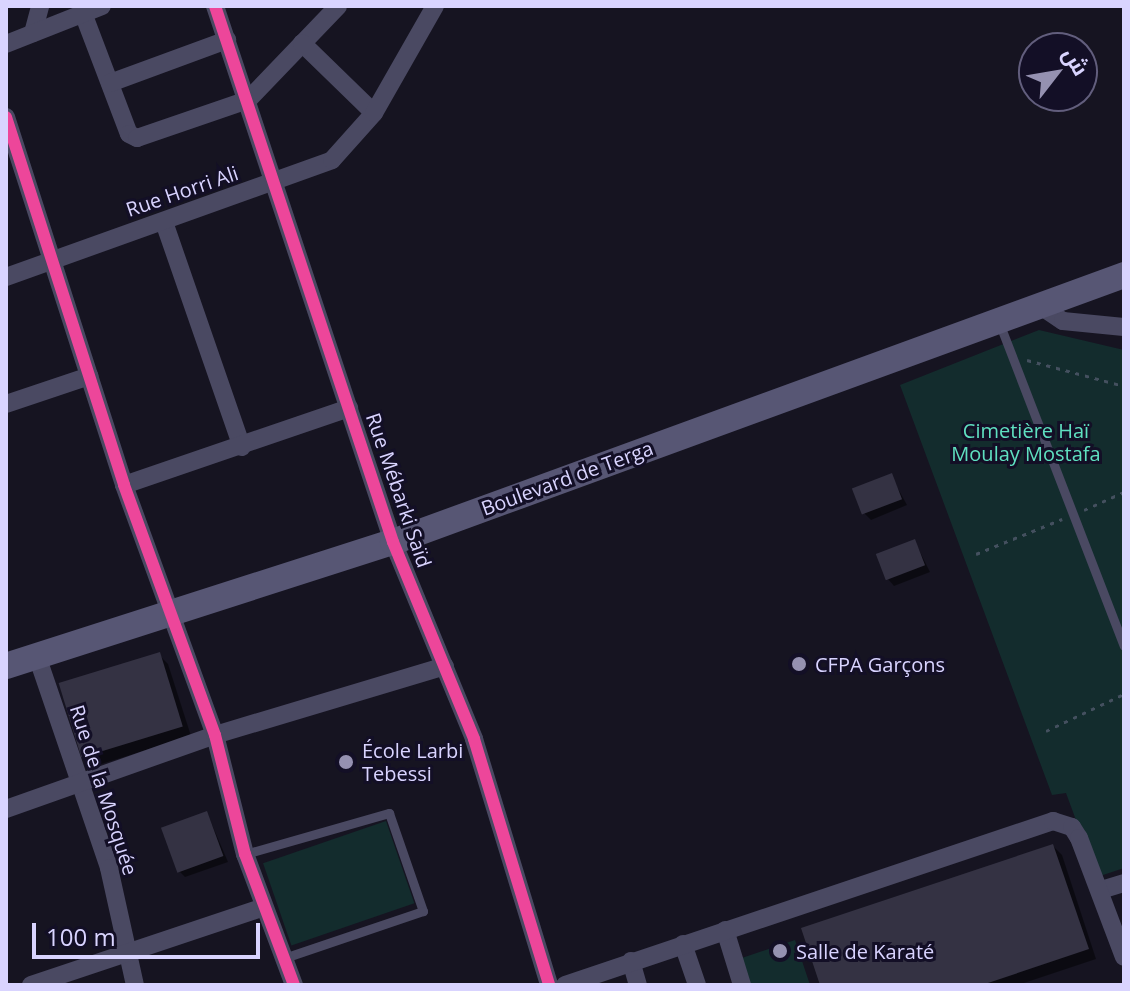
<!DOCTYPE html>
<meta charset="utf-8">
<style>
body{margin:0}
#map{position:relative;width:1130px;height:991px;overflow:hidden;background:#161421;font-family:"Open Sans",Cairo,sans-serif}
div>[style]{position:absolute}
.green>*{inset:0;background:#132c2d;transform-origin:0 0}
.shadow>*{inset:0;background:#0007}
.building>*{inset:0;background:#343243;transform-origin:0 0}
.path>*{height:3px;margin-top:-1.5px;transform-origin:0;background:repeating-linear-gradient(90deg,#44505f 0 4px,transparent 0 10px)}
.service>*{height:9px;margin:-4.5px;padding:0 4.5px;transform-origin:4.5px;border-radius:4.5px;background:#4a4962}
.minor>*{height:18px;margin:-9px;padding:0 9px;transform-origin:9px;border-radius:9px;background:#4a4962}
.secondary>*{height:26px;margin:-13px;padding:0 13px;transform-origin:13px;border-radius:13px;background:#575674}
.cycleway>*{height:12px;margin:-6px;padding:0 6px;transform-origin:6px;border-radius:6px;background:#ed469a}
.dots>*{width:22px;height:22px;translate:-50% -50%;box-sizing:border-box;border:4px solid #130f26;border-radius:50%}
span{translate:-50% -50%;white-space:nowrap;text-align:center;line-height:1.15;-webkit-text-stroke:6px #130f26;paint-order:stroke}
.street-label{font-size:20px;color:#d9d4ff}
.park-label{font-size:20px;color:#5fe0c0}
.poi-label{font-size:20px;color:#d9d4ff}
.left{translate:0 -50%;text-align:left}
.frame{position:absolute;inset:0;border:8px solid #d9d4ff;pointer-events:none}
.north{position:absolute;left:1018px;top:32px;width:80px;height:80px;box-sizing:border-box;background:#130f26;border:2px solid #625e7d;border-radius:50%;rotate:59deg;font-size:22px;font-weight:700;line-height:32px;text-align:center;color:#d9d4ff}
.north::after{content:'';display:block;margin:auto;width:28px;height:36px;background:#9591b1;clip-path:polygon(50% 0,100% 100%,50% 72%,0 100%)}
.scale{position:absolute;left:32px;top:923px;width:228px;height:36px;box-sizing:border-box;border:4px solid #d9d4ff;border-top:0;padding-left:10px;font-size:24px;line-height:28px;white-space:nowrap;color:#d9d4ff;-webkit-text-stroke:6px #130f26;paint-order:stroke}
</style>
<div id="map">
<div class="green">
<div style="clip-path:polygon(1039px 330px,1124px 350px,1124px 868px,1097px 877px,1066px 793px,1052px 795px,900px 385px)"></div>
<div style="left:386px;top:821px;width:87px;height:130px;rotate:71deg"></div>
<div style="clip-path:polygon(795px 940px,810px 985px,735px 985px,727px 963px)"></div>
</div>
<div class="shadow">
<div style="clip-path:polygon(891px 476px,907px 505px,871px 520px,864px 513px)"></div>
<div style="clip-path:polygon(915px 542px,930px 572px,894px 586px,888px 579px)"></div>
<div style="clip-path:polygon(159px 655px,168px 664px,191px 736px,95px 766px,86px 757px)"></div>
<div style="clip-path:polygon(207px 813px,228px 862px,185px 877px,178px 870px)"></div>
<div style="clip-path:polygon(1053px 846px,1062px 855px,1096px 959px,1018px 985px,822px 985px)"></div>
</div>
<div class="building">
<div style="left:892px;top:473px;width:28px;height:43px;rotate:69deg"></div>
<div style="left:915px;top:539px;width:28px;height:42px;rotate:69deg"></div>
<div style="left:160px;top:652px;width:78px;height:106px;rotate:73deg"></div>
<div style="left:207px;top:811px;width:48px;height:49px;rotate:70deg"></div>
<div style="clip-path:polygon(1053px 844px,1089px 949px,982px 985px,820px 985px,801px 928px)"></div>
</div>
<div class="path">
<div style="left:1027px;top:360px;width:100px;rotate:15deg"></div>
<div style="left:1084px;top:510px;width:44px;rotate:-24.2deg"></div>
<div style="left:976px;top:554px;width:93px;rotate:-22.1deg"></div>
<div style="left:1046px;top:731px;width:86px;rotate:-25.4deg"></div>
</div>
<div class="service">
<div style="left:1000px;top:325px;width:344px;rotate:68.9deg"></div>
<div style="left:245px;top:854px;width:150px;rotate:-15.9deg"></div>
<div style="left:389px;top:813px;width:104px;rotate:70.9deg"></div>
<div style="left:423px;top:911px;width:147px;rotate:161.3deg"></div>
</div>
<div class="minor">
<div style="left:215px;top:6px;width:565px;rotate:71.63deg"></div>
<div style="left:393px;top:542px;width:213px;rotate:67.6deg"></div>
<div style="left:474px;top:739px;width:257px;rotate:73deg"></div>
<div style="left:83px;top:13px;width:129px;rotate:69.2deg"></div>
<div style="left:129px;top:134px;width:9px;rotate:27deg"></div>
<div style="left:137px;top:138px;width:117px;rotate:-18.9deg"></div>
<div style="left:248px;top:100px;width:130px;rotate:-46.2deg"></div>
<div style="left:33px;top:33px;width:28px;rotate:-75deg"></div>
<div style="left:302px;top:43px;width:100px;rotate:44.2deg"></div>
<div style="left:6px;top:44px;width:103px;rotate:-21.6deg"></div>
<div style="left:110px;top:83px;width:125px;rotate:-20.2deg"></div>
<div style="left:6px;top:117px;width:386px;rotate:72.2deg"></div>
<div style="left:124px;top:485px;width:266px;rotate:70deg"></div>
<div style="left:215px;top:735px;width:123px;rotate:75.9deg"></div>
<div style="left:245px;top:854px;width:140px;rotate:69.5deg"></div>
<div style="left:164px;top:222px;width:238px;rotate:70.9deg"></div>
<div style="left:6px;top:277px;width:346px;rotate:-19.7deg"></div>
<div style="left:332px;top:160px;width:63px;rotate:-48.2deg"></div>
<div style="left:374px;top:113px;width:123px;rotate:-60.3deg"></div>
<div style="left:1042px;top:307px;width:25px;rotate:34deg"></div>
<div style="left:1063px;top:321px;width:61px;rotate:5.6deg"></div>
<div style="left:6px;top:404px;width:88px;rotate:-18.6deg"></div>
<div style="left:124px;top:485px;width:238px;rotate:-18.9deg"></div>
<div style="left:37px;top:656px;width:224px;rotate:71.2deg"></div>
<div style="left:109px;top:868px;width:120px;rotate:77.5deg"></div>
<div style="left:6px;top:809px;width:222px;rotate:-19.5deg"></div>
<div style="left:215px;top:735px;width:240px;rotate:-16.7deg"></div>
<div style="left:1101px;top:890px;width:24px;rotate:-17deg"></div>
<div style="left:725px;top:930px;width:58px;rotate:72.8deg"></div>
<div style="left:683px;top:944px;width:43px;rotate:71.1deg"></div>
<div style="left:631px;top:961px;width:25px;rotate:74deg"></div>
<div style="left:31px;top:985px;width:246px;rotate:-18.5deg"></div>
<div style="left:565px;top:985px;width:515px;rotate:-18.58deg"></div>
<div style="left:1053px;top:821px;width:20px;rotate:18deg"></div>
<div style="left:1072px;top:827px;width:13px;rotate:58deg"></div>
<div style="left:1079px;top:838px;width:127px;rotate:69.3deg"></div>
</div>
<div class="secondary">
<div style="left:6px;top:666px;width:406px;rotate:-17.8deg"></div>
<div style="left:393px;top:542px;width:778px;rotate:-20.06deg"></div>
</div>
<div class="cycleway">
<div style="left:215px;top:6px;width:565px;rotate:71.63deg"></div>
<div style="left:393px;top:542px;width:213px;rotate:67.6deg"></div>
<div style="left:474px;top:739px;width:257px;rotate:73deg"></div>
<div style="left:6px;top:117px;width:386px;rotate:72.2deg"></div>
<div style="left:124px;top:485px;width:266px;rotate:70deg"></div>
<div style="left:215px;top:735px;width:123px;rotate:75.9deg"></div>
<div style="left:245px;top:854px;width:140px;rotate:69.5deg"></div>
</div>
<div class="dots">
<div style="left:799px;top:664px;background:#9591b1"></div>
<div style="left:346px;top:762px;background:#9591b1"></div>
<div style="left:780px;top:951px;background:#9591b1"></div>
</div>
<div class="street-label">
<span style="left:182px;top:191px;rotate:-19deg">Rue Horri Ali</span>
<span style="left:567px;top:478px;rotate:-20deg">Boulevard de Terga</span>
<span style="left:399px;top:490px;rotate:71deg">Rue Mébarki Saïd</span>
<span style="left:104px;top:790px;rotate:72deg">Rue de la Mosquée</span>
</div>
<div class="park-label">
<span style="left:1026px;top:442px">Cimetière Haï<br>Moulay Mostafa</span>
</div>
<div class="poi-label">
<span class="left" style="left:815px;top:664px">CFPA Garçons</span>
<span class="left" style="left:362px;top:762px">École Larbi<br>Tebessi</span>
<span class="left" style="left:796px;top:951px">Salle de Karaté</span>
</div>
<div class="frame"></div>
<div class="north">ش</div>
<div class="scale">100 m</div>
</div>
